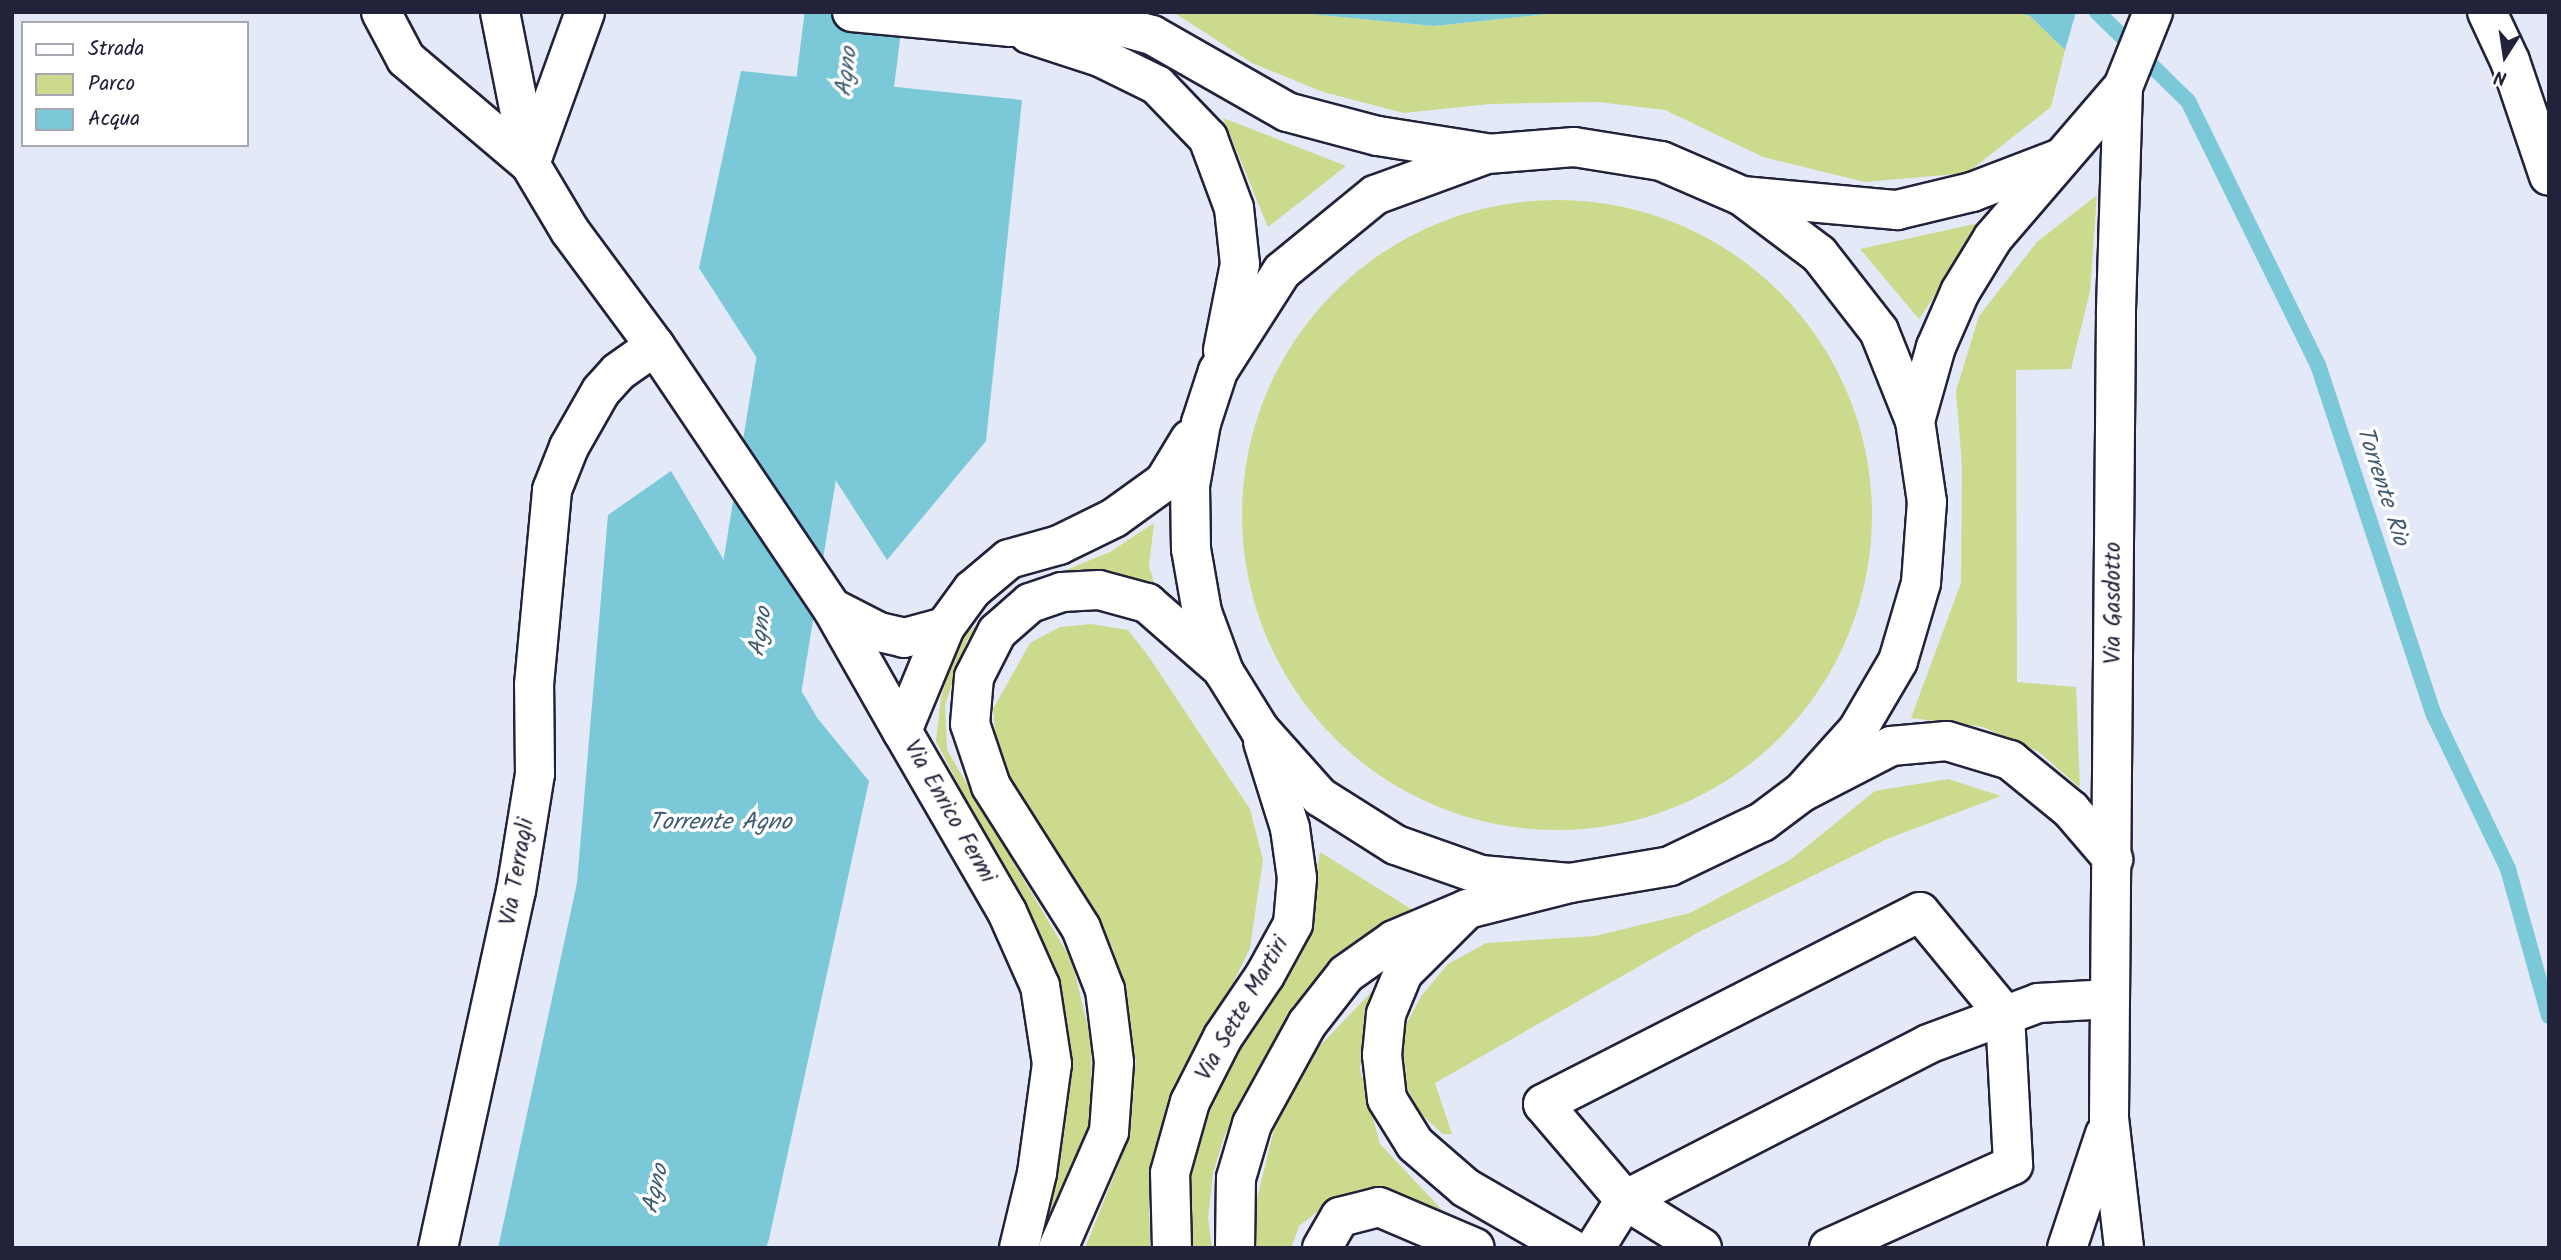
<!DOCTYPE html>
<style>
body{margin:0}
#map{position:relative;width:2561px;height:1260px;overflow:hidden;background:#e4e9f8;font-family:Kalam,sans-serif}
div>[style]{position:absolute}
.green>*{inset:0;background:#cbda8d}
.round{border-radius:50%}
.water>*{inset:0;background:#7ac8d8}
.stream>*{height:16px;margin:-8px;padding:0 8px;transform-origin:8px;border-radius:8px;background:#7ac8d8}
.river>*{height:98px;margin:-49px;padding:0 49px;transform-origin:49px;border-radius:49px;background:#7ac8d8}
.roads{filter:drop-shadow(2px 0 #22223b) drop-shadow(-2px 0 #22223b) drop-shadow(0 2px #22223b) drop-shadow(0 -2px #22223b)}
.minor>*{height:38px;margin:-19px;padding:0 19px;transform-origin:19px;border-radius:19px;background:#fff}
.major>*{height:38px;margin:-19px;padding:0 19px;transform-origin:19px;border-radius:19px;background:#fff}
span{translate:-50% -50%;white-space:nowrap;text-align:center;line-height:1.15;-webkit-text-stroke:7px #fff;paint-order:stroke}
.street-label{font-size:23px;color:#22223b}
.water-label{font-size:24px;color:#415c72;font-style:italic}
.frame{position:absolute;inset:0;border:14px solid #22223b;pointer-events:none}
.legend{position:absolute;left:21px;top:21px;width:228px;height:126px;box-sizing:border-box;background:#fff;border:2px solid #a7a7b1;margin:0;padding:9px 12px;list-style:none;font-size:21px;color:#22223b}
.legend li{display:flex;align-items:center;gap:14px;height:35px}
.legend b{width:35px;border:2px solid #a7a7b1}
.north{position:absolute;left:2470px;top:21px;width:70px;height:70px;-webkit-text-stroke:5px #fff;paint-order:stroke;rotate:192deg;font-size:19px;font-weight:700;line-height:28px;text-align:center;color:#22223b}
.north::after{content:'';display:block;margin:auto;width:24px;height:32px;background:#22223b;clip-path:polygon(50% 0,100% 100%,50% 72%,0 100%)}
</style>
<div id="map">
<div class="green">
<div style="clip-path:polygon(1173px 12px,1290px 12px,1434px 26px,1567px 12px,2016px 12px,2030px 16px,2065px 50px,2051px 107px,1967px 173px,1865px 182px,1763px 157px,1665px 110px,1598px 102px,1490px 104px,1404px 113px,1323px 92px,1252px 63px)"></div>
<div style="clip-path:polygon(1223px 118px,1346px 166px,1268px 227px)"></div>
<div style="clip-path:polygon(2097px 195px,2090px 291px,2071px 369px,2016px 370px,2017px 682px,2076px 687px,2080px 788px,2039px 752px,1983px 727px,1911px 718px,1961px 583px,1962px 467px,1956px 391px,1979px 316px,2037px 242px)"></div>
<div class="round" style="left:1242px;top:200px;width:630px;height:630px"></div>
<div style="clip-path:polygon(1984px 222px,1919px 319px,1860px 249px)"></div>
<div style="clip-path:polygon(1154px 523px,1149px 566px,1160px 602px,1122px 582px,1054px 575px,1110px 552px)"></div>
<div style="clip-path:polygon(1014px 595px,967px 640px,945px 705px,947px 750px,1072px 961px,1091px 1040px,1092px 1114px,1064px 1217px,1049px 1248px,1030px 1248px,1069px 1075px,1065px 1007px,1024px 912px,936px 741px,941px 698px,958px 640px)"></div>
<div style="clip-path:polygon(1091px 624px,1128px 630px,1147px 654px,1250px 809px,1263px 860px,1250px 948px,1175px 1103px,1149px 1200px,1150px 1248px,1085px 1248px,1120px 1161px,1136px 1061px,1113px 948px,997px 755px,993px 709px,1030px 643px,1060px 627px)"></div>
<div style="clip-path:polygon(1948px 779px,2001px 796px,1887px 839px,1699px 932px,1435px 1083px,1452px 1134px,1443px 1134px,1421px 1114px,1400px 1076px,1404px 1028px,1422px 995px,1448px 964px,1486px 943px,1595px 936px,1690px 913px,1790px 860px,1875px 791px)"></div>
<div style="clip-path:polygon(1320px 852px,1416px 912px,1306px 995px,1262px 1064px,1224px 1137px,1213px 1173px,1208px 1218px,1212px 1248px,1185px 1248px,1185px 1211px,1200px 1133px,1236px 1054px,1302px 953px)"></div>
<div style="clip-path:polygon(1384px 979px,1367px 1020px,1360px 1069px,1380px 1144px,1442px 1210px,1399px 1194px,1369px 1191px,1330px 1202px,1299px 1226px,1291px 1248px,1255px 1248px,1256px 1203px,1274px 1129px,1309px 1057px)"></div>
</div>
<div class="water">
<div style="clip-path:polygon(1290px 12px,1567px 12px,1434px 26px)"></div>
<div style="clip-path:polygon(2016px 12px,2076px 12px,2065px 50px,2030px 16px)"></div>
<div style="clip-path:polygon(741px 71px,1022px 100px,986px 441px,887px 560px,699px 268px)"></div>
<div style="clip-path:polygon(671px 471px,818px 719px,869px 781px,769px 1239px,766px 1248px,498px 1248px,577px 883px,608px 515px)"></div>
</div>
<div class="stream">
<div style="left:2097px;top:12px;width:127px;rotate:44.4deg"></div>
<div style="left:2188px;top:101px;width:294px;rotate:63.8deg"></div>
<div style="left:2318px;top:365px;width:369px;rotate:71.7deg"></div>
<div style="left:2434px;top:715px;width:171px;rotate:64.3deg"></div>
<div style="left:2508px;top:869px;width:153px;rotate:74.4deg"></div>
</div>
<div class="river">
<div style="left:741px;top:758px;width:536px;rotate:-80.77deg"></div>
<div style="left:827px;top:229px;width:219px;rotate:-82.9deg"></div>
</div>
<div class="roads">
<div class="minor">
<div style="left:381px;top:12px;width:53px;rotate:62deg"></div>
<div style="left:406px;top:59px;width:162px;rotate:40.3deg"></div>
<div style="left:2487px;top:12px;width:54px;rotate:64.9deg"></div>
<div style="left:2510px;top:61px;width:121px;rotate:71.3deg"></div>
<div style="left:2123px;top:87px;width:227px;rotate:91.8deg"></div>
<div style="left:2116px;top:314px;width:804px;rotate:90.5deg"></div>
<div style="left:2109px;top:1118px;width:131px;rotate:83.4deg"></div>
<div style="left:1804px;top:791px;width:98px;rotate:-27.3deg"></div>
<div style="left:1891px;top:746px;width:56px;rotate:-5.1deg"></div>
<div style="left:1947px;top:741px;width:66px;rotate:16.8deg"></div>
<div style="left:2010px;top:760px;width:79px;rotate:39.3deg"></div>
<div style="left:2071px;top:810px;width:65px;rotate:49.4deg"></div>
<div style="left:1466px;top:910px;width:89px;rotate:135deg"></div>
<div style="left:1403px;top:973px;width:44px;rotate:112.5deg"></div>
<div style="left:1386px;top:1014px;width:41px;rotate:95.6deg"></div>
<div style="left:1382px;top:1055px;width:44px;rotate:83.5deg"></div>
<div style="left:1387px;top:1099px;width:53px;rotate:58.1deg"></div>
<div style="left:1415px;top:1144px;width:67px;rotate:40.8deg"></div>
<div style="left:1466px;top:1188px;width:120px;rotate:30deg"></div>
<div style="left:438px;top:1248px;width:365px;rotate:-77.7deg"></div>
<div style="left:516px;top:891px;width:119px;rotate:-80.8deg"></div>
<div style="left:535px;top:774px;width:89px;rotate:-90.6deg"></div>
<div style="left:534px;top:685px;width:196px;rotate:-84.7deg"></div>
<div style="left:552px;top:490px;width:46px;rotate:-68.4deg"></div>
<div style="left:569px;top:447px;width:64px;rotate:-60.3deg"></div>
<div style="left:601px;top:391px;width:25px;rotate:-48deg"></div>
<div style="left:618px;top:372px;width:45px;rotate:-35.1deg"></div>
<div style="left:1322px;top:1248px;width:36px;rotate:-60deg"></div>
<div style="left:1340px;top:1217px;width:40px;rotate:-14.4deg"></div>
<div style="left:1379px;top:1207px;width:104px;rotate:23.1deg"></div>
<div style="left:1595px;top:1248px;width:57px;rotate:-58deg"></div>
<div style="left:1625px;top:1200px;width:341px;rotate:-27.2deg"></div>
<div style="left:1928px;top:1044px;width:117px;rotate:-20.4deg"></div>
<div style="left:2038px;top:1003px;width:72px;rotate:-3.2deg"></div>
<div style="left:1702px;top:1248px;width:91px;rotate:-148.1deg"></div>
<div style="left:1625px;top:1200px;width:126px;rotate:-130.5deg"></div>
<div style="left:1543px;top:1104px;width:423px;rotate:-27deg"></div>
<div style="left:1920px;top:912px;width:134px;rotate:50.5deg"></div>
<div style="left:2005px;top:1015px;width:150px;rotate:86.9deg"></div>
<div style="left:2013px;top:1165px;width:202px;rotate:155.7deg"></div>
<div style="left:2067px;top:1248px;width:120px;rotate:-71.6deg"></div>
</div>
<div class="major">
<div style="left:500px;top:12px;width:155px;rotate:78.8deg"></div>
<div style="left:530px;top:164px;width:78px;rotate:59.2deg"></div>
<div style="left:570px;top:231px;width:143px;rotate:53.5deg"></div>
<div style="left:655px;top:346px;width:316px;rotate:56deg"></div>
<div style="left:832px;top:608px;width:142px;rotate:60.4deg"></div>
<div style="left:852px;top:12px;width:160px;rotate:5.4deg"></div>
<div style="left:1011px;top:27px;width:93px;rotate:-3.1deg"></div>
<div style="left:1104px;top:22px;width:50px;rotate:15.2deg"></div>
<div style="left:1152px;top:35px;width:155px;rotate:29.7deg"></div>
<div style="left:1287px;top:112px;width:94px;rotate:14.8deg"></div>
<div style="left:1378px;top:136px;width:108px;rotate:9deg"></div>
<div style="left:1029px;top:34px;width:75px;rotate:17.9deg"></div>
<div style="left:1100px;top:57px;width:64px;rotate:26.2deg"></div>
<div style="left:1157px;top:85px;width:74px;rotate:46.1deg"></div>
<div style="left:1208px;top:138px;width:75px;rotate:69.6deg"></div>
<div style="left:1234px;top:208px;width:56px;rotate:83.9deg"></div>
<div style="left:1240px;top:264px;width:88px;rotate:101.2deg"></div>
<div style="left:530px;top:164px;width:162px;rotate:-70.1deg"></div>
<div style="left:1742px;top:196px;width:156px;rotate:5.2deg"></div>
<div style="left:1897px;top:210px;width:77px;rotate:-13.5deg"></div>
<div style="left:1972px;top:192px;width:95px;rotate:-20.9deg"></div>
<div style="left:1915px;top:421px;width:77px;rotate:-74.2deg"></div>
<div style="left:1936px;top:347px;width:60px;rotate:-66.4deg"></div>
<div style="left:1960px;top:292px;width:63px;rotate:-58.6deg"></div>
<div style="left:1993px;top:238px;width:199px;rotate:-49.3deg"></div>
<div style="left:2123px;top:87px;width:81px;rotate:-68.2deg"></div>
<div style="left:832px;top:608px;width:53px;rotate:27.1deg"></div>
<div style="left:879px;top:632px;width:26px;rotate:13deg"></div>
<div style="left:904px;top:638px;width:42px;rotate:-15deg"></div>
<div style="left:1019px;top:1248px;width:77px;rotate:-76.5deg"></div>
<div style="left:1037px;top:1173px;width:110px;rotate:-82.2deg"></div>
<div style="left:1052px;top:1064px;width:79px;rotate:-98.7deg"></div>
<div style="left:1040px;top:986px;width:81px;rotate:-114deg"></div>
<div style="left:1007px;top:912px;width:209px;rotate:-120.1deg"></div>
<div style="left:902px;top:731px;width:113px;rotate:-67.5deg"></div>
<div style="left:945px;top:627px;width:46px;rotate:-53.9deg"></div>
<div style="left:972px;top:590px;width:48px;rotate:-40deg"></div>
<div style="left:1009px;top:559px;width:52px;rotate:-15.6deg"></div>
<div style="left:1059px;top:545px;width:61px;rotate:-26.1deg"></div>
<div style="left:1114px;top:518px;width:62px;rotate:-35.8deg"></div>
<div style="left:1164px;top:482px;width:50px;rotate:-58.8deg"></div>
<div style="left:1058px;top:1248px;width:127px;rotate:-66.3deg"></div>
<div style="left:1109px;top:1132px;width:70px;rotate:-85.9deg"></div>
<div style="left:1114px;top:1062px;width:73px;rotate:-97.1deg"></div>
<div style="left:1105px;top:990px;width:66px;rotate:-111.2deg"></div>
<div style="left:1081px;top:928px;width:168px;rotate:-122.4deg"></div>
<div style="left:991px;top:786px;width:65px;rotate:-108.7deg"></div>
<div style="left:970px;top:724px;width:47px;rotate:-85.1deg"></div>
<div style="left:974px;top:677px;width:51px;rotate:-62.9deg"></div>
<div style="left:997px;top:632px;width:44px;rotate:-41.3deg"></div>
<div style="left:1030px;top:603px;width:34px;rotate:-19deg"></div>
<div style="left:1062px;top:592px;width:37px;rotate:-3deg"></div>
<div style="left:1099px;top:590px;width:50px;rotate:15.2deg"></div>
<div style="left:1147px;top:603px;width:97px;rotate:41.2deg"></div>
<div style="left:1172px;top:1248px;width:75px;rotate:-91.5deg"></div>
<div style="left:1170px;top:1173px;width:74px;rotate:-74.3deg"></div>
<div style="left:1190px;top:1102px;width:73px;rotate:-63.1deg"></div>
<div style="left:1223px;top:1037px;width:75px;rotate:-55.9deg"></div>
<div style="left:1265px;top:975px;width:58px;rotate:-61.2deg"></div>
<div style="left:1293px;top:924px;width:46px;rotate:-85deg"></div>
<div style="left:1297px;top:878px;width:50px;rotate:-98deg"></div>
<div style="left:1290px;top:828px;width:90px;rotate:-107.4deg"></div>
<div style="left:1235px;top:1248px;width:70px;rotate:-89.2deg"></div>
<div style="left:1236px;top:1178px;width:56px;rotate:-73.5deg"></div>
<div style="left:1252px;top:1124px;width:114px;rotate:-61.2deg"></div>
<div style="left:1307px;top:1024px;width:63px;rotate:-52deg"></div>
<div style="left:1346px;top:974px;width:59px;rotate:-35.3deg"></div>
<div style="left:1394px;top:940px;width:79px;rotate:-23deg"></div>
<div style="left:1467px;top:909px;width:106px;rotate:-14.2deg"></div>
<div style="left:1570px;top:883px;width:101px;rotate:-9.6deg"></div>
<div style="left:1670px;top:866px;width:102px;rotate:-25.6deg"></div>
<div style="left:1762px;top:822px;width:50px;rotate:-36.9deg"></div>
<div style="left:1802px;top:792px;width:82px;rotate:-48deg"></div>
<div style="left:1857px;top:731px;width:81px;rotate:-59.6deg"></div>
<div style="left:1898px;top:661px;width:81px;rotate:-73.6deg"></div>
<div style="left:1921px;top:583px;width:81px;rotate:-85.8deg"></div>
<div style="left:1927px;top:502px;width:82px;rotate:-98.4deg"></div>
<div style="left:1915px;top:421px;width:97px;rotate:-111.8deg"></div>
<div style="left:1879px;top:331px;width:98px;rotate:-127.9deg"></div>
<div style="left:1819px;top:254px;width:96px;rotate:-143deg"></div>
<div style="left:1742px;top:196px;width:88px;rotate:-156.6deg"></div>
<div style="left:1661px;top:161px;width:88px;rotate:-170.9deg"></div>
<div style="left:1574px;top:147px;width:87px;rotate:175.4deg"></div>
<div style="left:1487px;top:154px;width:119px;rotate:159.9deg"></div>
<div style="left:1375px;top:195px;width:120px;rotate:140.7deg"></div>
<div style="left:1282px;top:271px;width:119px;rotate:122.6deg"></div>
<div style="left:1218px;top:371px;width:55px;rotate:108.1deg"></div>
<div style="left:1201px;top:423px;width:64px;rotate:99.9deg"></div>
<div style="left:1190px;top:486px;width:63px;rotate:89.1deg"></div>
<div style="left:1191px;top:549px;width:64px;rotate:80.1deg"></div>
<div style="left:1202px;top:612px;width:64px;rotate:69.9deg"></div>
<div style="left:1224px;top:672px;width:68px;rotate:58.2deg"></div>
<div style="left:1260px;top:730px;width:90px;rotate:48.2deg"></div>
<div style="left:1320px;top:797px;width:90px;rotate:32.3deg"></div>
<div style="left:1396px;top:845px;width:90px;rotate:19.4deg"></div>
<div style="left:1481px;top:875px;width:89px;rotate:5.1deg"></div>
</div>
</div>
<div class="street-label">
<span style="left:2114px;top:603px;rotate:-90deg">Via Gasdotto</span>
<span style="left:949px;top:812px;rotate:60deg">Via Enrico Fermi</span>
<span style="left:518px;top:872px;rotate:-80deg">Via Terragli</span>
<span style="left:1243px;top:1009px;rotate:-60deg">Via Sette Martiri</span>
</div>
<div class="water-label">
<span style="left:847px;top:72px;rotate:-83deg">Agno</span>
<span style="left:2382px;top:486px;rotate:72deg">Torrente Rio</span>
<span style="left:761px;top:632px;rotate:-81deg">Agno</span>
<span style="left:720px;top:823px">Torrente Agno</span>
<span style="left:656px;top:1189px;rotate:-77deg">Agno</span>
</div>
<div class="frame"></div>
<ul class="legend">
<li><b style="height:9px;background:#fff"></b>Strada</li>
<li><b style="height:19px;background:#cbda8d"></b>Parco</li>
<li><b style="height:19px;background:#7ac8d8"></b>Acqua</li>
</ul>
<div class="north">N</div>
</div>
